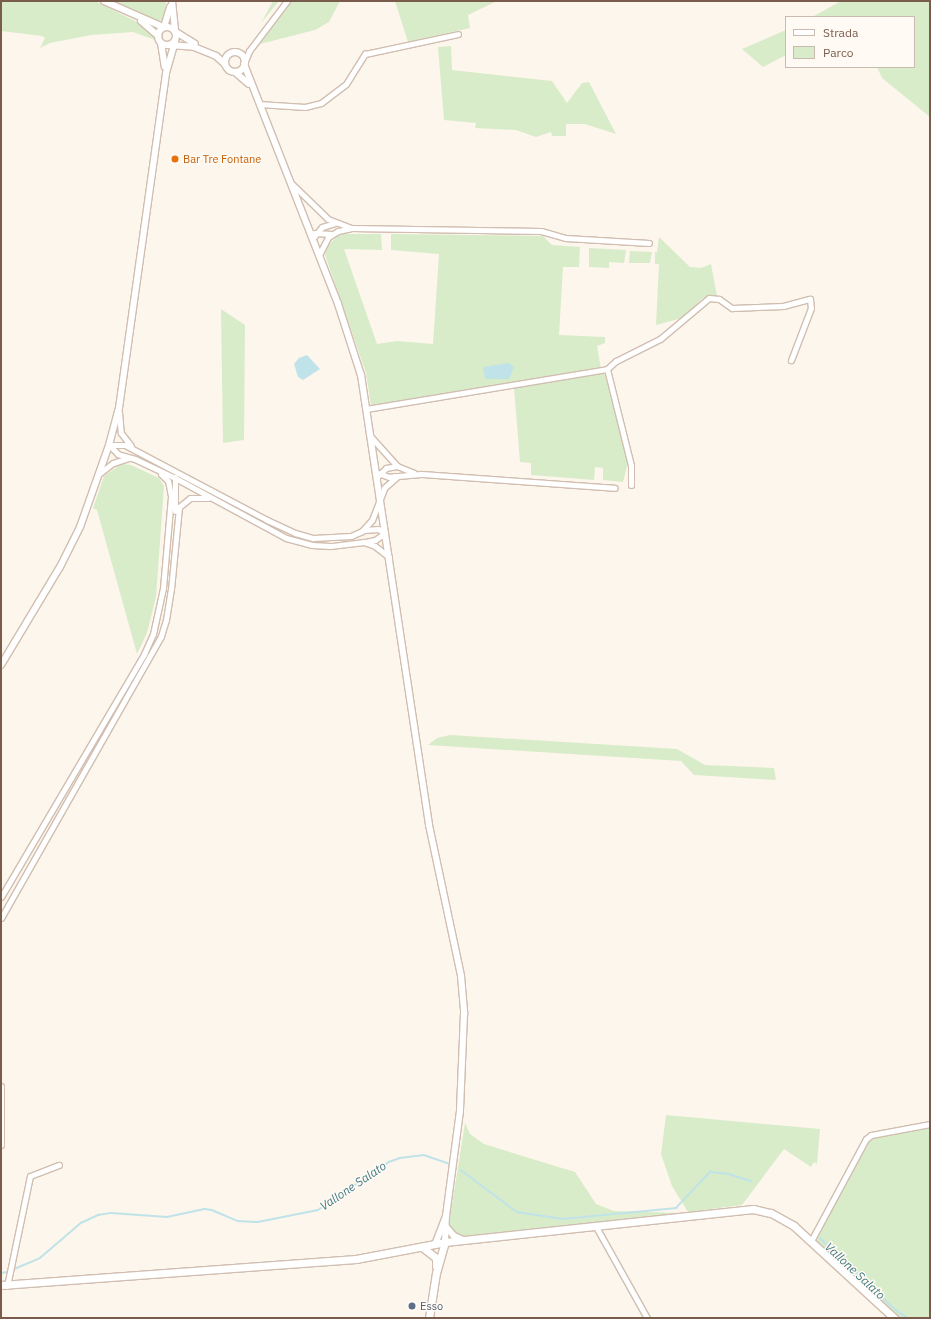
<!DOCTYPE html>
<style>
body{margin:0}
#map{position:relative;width:931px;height:1319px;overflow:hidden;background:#fdf6ec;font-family:"IBM Plex Sans",sans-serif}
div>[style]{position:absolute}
.green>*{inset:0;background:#d8ecc9}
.water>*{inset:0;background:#bfe3e8}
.stream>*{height:1.5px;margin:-0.75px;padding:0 0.75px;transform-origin:0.75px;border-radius:0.75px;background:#bfe3e8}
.roads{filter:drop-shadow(1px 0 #d1beb0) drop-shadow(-1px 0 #d1beb0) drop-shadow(0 1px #d1beb0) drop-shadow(0 -1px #d1beb0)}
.minor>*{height:5px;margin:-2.5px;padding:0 2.5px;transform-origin:2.5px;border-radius:2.5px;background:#fff}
.tertiary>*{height:6px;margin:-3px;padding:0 3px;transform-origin:3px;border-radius:3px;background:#fff}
.tertiary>.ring{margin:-3px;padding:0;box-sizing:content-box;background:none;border:6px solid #fff;border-radius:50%}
.secondary>*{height:7px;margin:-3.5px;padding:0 3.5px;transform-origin:3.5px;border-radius:3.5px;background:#fff}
.dots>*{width:11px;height:11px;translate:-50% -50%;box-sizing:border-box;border:2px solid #fffaf3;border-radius:50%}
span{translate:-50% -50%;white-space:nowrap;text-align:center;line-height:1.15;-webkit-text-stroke:3px #fffaf3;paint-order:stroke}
.food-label{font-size:11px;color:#c56008}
.left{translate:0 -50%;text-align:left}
.service-label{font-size:11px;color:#4e5e75}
.water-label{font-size:12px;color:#437c86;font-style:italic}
.frame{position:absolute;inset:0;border:2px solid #7a5c4d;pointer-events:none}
.legend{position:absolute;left:785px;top:16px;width:130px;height:52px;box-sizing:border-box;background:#fffaf3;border:1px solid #cabbb1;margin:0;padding:5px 7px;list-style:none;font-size:12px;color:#7a5c4d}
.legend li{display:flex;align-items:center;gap:8px;height:20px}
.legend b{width:20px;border:1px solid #cabbb1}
</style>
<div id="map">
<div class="green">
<div style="clip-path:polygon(1px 1px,95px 1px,139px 23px,154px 36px,155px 40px,133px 32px,91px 35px,50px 43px,40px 48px,45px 38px,42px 36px,1px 31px)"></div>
<div style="clip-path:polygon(112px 1px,166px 1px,165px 18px,158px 22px)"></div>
<div style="clip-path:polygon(273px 1px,279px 1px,261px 23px)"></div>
<div style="clip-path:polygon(292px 1px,340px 1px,329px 22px,315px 30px,260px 44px)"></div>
<div style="clip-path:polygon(395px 1px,497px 1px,468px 15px,470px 28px,408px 42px)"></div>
<div style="clip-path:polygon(841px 1px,930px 1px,930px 117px,882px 78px,877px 67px,914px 67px,914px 17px,812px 17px)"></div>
<div style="clip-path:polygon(786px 30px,786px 55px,763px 67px,742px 49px)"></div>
<div style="clip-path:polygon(451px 46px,452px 70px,552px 81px,567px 103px,582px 83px,589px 82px,616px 134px,585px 124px,566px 124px,566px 136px,552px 136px,551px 132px,536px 137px,516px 130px,475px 128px,476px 123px,444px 120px,438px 47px)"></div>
<div style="clip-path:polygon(339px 234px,381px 234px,382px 250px,344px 249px,377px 344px,397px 341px,433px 344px,439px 254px,391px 250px,391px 234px,543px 236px,552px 245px,580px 247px,579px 267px,563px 267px,559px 335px,605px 337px,605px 343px,597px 346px,601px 369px,371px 406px,366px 373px,325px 255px,327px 247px)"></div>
<div style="clip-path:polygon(659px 237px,690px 267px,701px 268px,711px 264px,717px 296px,703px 298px,682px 318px,656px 325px,659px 264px,655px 264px,655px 252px,657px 252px)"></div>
<div style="clip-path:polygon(589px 248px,626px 250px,624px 263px,609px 262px,609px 268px,589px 267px)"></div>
<div style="clip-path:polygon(630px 251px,652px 252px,650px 263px,629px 263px)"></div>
<div style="clip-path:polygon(221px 309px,245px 325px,244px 440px,223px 443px)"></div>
<div style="clip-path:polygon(604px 372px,627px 457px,627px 467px,623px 482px,603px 480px,603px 468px,595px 467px,594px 480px,531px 475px,531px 463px,520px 462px,514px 388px)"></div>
<div style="clip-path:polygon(121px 464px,131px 465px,159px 478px,164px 486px,156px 597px,147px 633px,137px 654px,97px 510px,93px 508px,104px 476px)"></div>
<div style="clip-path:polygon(450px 735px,677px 749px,705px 765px,774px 768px,776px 780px,694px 775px,681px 761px,428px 745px,437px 738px)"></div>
<div style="clip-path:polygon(666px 1115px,820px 1129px,817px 1164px,814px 1162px,811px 1167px,784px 1149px,742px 1205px,688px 1212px,672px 1186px,661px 1154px)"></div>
<div style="clip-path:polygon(465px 1123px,470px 1134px,484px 1144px,575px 1172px,596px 1204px,614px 1211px,681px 1213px,463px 1236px,455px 1233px,450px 1228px,450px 1217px)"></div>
<div style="clip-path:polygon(930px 1127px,930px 1318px,899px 1318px,815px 1240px,868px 1140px,872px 1137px)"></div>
</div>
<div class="water">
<div style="clip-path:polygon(307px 355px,320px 369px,303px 380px,298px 377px,294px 364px,299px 358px)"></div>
<div style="clip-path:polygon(509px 363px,514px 367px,509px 379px,485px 379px,483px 367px)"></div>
</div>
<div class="stream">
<div style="left:461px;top:1170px;width:70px;rotate:36.9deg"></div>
<div style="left:517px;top:1212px;width:46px;rotate:8.8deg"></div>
<div style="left:562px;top:1219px;width:115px;rotate:-5.5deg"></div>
<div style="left:676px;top:1208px;width:50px;rotate:-46.6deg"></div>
<div style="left:710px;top:1172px;width:19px;rotate:6deg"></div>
<div style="left:729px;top:1174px;width:23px;rotate:18deg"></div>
<div style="left:820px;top:1238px;width:105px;rotate:43.5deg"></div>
<div style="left:896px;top:1310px;width:14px;rotate:34deg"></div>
<div style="left:12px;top:1270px;width:30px;rotate:-23deg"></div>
<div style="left:40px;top:1258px;width:54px;rotate:-40.5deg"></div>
<div style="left:81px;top:1223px;width:19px;rotate:-25deg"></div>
<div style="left:98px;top:1215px;width:13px;rotate:-9deg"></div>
<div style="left:111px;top:1213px;width:56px;rotate:4.1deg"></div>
<div style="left:167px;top:1217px;width:39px;rotate:-12deg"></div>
<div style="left:205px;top:1209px;width:7px;rotate:8deg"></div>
<div style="left:212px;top:1210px;width:28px;rotate:23deg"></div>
<div style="left:238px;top:1221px;width:20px;rotate:3deg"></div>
<div style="left:258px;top:1222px;width:61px;rotate:-11.3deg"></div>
<div style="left:318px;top:1210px;width:86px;rotate:-34.1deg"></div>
<div style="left:389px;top:1162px;width:12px;rotate:-20deg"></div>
<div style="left:400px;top:1158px;width:24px;rotate:-7deg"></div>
<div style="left:424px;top:1155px;width:28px;rotate:19deg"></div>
<div style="left:1px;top:1273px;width:6px;rotate:-9deg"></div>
</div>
<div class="roads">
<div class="minor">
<div style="left:245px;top:61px;width:11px;rotate:-68deg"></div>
<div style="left:249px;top:51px;width:63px;rotate:-52.8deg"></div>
<div style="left:259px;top:104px;width:46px;rotate:3.7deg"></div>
<div style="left:305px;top:107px;width:16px;rotate:-14deg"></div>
<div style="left:321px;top:103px;width:31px;rotate:-37deg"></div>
<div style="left:346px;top:84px;width:36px;rotate:-58deg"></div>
<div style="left:365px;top:54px;width:95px;rotate:-12.1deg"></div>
<div style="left:292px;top:184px;width:50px;rotate:44.2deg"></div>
<div style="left:328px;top:219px;width:25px;rotate:21deg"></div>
<div style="left:314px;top:233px;width:18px;rotate:3deg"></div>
<div style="left:313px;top:238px;width:14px;rotate:-51deg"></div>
<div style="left:322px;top:227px;width:14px;rotate:-17deg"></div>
<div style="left:319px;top:255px;width:20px;rotate:-63deg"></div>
<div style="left:328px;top:237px;width:12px;rotate:-31deg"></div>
<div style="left:338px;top:231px;width:14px;rotate:-12deg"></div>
<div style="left:352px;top:228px;width:189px;rotate:0.9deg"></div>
<div style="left:541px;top:231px;width:26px;rotate:16deg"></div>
<div style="left:566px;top:238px;width:83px;rotate:3.4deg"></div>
<div style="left:607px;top:369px;width:99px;rotate:76deg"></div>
<div style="left:631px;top:465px;width:20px;rotate:90deg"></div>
<div style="left:366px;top:409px;width:244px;rotate:-9.4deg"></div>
<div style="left:607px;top:369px;width:12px;rotate:-42deg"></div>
<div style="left:616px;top:361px;width:49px;rotate:-26.6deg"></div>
<div style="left:660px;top:339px;width:64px;rotate:-39.9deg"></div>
<div style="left:709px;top:298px;width:10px;rotate:6deg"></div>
<div style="left:719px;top:299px;width:16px;rotate:35deg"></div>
<div style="left:732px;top:308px;width:51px;rotate:-2.2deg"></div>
<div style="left:783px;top:306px;width:28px;rotate:-15deg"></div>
<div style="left:810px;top:299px;width:9px;rotate:84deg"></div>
<div style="left:811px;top:308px;width:56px;rotate:111deg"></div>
<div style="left:119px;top:412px;width:21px;rotate:85deg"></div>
<div style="left:121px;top:433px;width:16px;rotate:52deg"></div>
<div style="left:371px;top:437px;width:39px;rotate:48deg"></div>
<div style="left:397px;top:466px;width:18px;rotate:22deg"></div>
<div style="left:100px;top:473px;width:16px;rotate:-38deg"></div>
<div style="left:113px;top:463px;width:16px;rotate:-18deg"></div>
<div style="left:378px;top:473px;width:12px;rotate:20deg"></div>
<div style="left:389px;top:477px;width:6px;rotate:-9deg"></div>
<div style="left:175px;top:477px;width:34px;rotate:90deg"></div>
<div style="left:377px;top:477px;width:13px;rotate:-45deg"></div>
<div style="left:386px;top:468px;width:11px;rotate:-10deg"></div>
<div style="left:364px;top:530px;width:14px;rotate:-4deg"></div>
<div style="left:378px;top:529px;width:8px;rotate:30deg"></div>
<div style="left:385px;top:533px;width:12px;rotate:145deg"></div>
<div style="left:375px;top:540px;width:10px;rotate:169deg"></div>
<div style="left:389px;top:557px;width:18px;rotate:-142deg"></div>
<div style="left:375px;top:546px;width:12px;rotate:-160deg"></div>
<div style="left:364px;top:542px;width:34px;rotate:173deg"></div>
<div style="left:330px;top:546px;width:18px;rotate:-177deg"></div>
<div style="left:312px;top:545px;width:27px;rotate:-165deg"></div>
<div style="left:286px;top:538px;width:126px;rotate:-151.6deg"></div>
<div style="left:175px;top:478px;width:44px;rotate:-154.6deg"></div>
<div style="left:135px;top:459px;width:18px;rotate:-164deg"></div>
<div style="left:118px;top:454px;width:13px;rotate:-135deg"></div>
<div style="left:109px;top:445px;width:16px"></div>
<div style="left:125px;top:445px;width:161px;rotate:27.8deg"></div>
<div style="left:267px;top:520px;width:31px;rotate:25deg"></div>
<div style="left:295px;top:533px;width:19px;rotate:16deg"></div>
<div style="left:313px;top:538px;width:38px;rotate:-3deg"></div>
<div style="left:351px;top:536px;width:12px;rotate:-24deg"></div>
<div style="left:362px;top:531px;width:15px;rotate:-48deg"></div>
<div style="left:372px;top:520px;width:34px;rotate:-69deg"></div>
<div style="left:384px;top:488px;width:18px;rotate:-41deg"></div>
<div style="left:398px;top:476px;width:23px;rotate:-5deg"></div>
<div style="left:421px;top:474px;width:194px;rotate:4.1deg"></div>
<div style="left:1px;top:897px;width:282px;rotate:-59.5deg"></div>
<div style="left:144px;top:654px;width:22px;rotate:-66deg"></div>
<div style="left:153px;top:634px;width:47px;rotate:-77.7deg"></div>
<div style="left:163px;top:588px;width:92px;rotate:-85deg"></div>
<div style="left:171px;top:496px;width:15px;rotate:-101deg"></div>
<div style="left:168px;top:481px;width:10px;rotate:-135deg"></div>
<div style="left:1px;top:918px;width:324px;rotate:-60.4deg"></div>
<div style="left:161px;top:636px;width:17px;rotate:-73deg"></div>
<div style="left:166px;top:620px;width:31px;rotate:-81deg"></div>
<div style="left:171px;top:589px;width:82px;rotate:-84.4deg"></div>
<div style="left:179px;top:507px;width:14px;rotate:-39deg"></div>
<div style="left:190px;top:498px;width:18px"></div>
<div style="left:1px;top:1086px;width:59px;rotate:90deg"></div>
<div style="left:595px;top:1225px;width:107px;rotate:60.8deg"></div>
<div style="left:811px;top:1241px;width:116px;rotate:-61.7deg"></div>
<div style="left:866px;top:1139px;width:6px;rotate:-39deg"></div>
<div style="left:871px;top:1135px;width:60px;rotate:-10.6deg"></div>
<div style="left:7px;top:1286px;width:112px;rotate:-78.2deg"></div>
<div style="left:30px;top:1176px;width:31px;rotate:-21deg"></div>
</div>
<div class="tertiary">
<div style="left:104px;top:1px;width:64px;rotate:23.8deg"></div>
<div style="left:172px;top:1px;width:30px;rotate:84deg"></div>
<div style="left:141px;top:21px;width:23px;rotate:41deg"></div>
<div class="ring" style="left:158px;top:27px;width:12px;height:12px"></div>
<div style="left:164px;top:27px;width:21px;rotate:-73deg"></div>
<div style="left:176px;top:32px;width:22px;rotate:32deg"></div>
<div style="left:161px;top:43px;width:24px;rotate:81deg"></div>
<div style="left:168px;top:45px;width:26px;rotate:4deg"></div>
<div style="left:194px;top:47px;width:24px;rotate:22deg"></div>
<div style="left:216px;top:56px;width:12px;rotate:42deg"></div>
<div class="ring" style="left:225px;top:52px;width:14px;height:14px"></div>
<div style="left:244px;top:64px;width:258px;rotate:68.6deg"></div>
<div style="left:338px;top:304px;width:75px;rotate:72.1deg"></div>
<div style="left:361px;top:375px;width:455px;rotate:81.4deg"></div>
<div style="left:429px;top:825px;width:154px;rotate:78deg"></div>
<div style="left:461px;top:976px;width:38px;rotate:85deg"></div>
<div style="left:464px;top:1014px;width:97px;rotate:92.4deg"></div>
<div style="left:460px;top:1111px;width:106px;rotate:97.6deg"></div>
<div style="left:446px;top:1216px;width:30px;rotate:111deg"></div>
<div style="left:235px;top:72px;width:18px;rotate:41deg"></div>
<div style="left:1px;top:665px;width:114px;rotate:-59deg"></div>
<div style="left:60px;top:567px;width:45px;rotate:-63.4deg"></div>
<div style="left:80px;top:527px;width:87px;rotate:-70.5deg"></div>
<div style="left:109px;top:445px;width:38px;rotate:-75deg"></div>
<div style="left:119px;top:408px;width:338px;rotate:-82deg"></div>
<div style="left:166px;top:73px;width:33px;rotate:-74deg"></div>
<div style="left:447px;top:1228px;width:11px;rotate:49deg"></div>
<div style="left:454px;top:1236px;width:10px;rotate:24deg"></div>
<div style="left:445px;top:1242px;width:25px;rotate:-88deg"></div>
</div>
<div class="secondary">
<div style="left:422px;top:1247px;width:18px;rotate:38deg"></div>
<div style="left:436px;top:1258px;width:8px;rotate:90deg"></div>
<div style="left:1px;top:1285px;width:356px;rotate:-4.2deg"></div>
<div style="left:356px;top:1259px;width:91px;rotate:-10.8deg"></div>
<div style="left:445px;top:1242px;width:310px;rotate:-6.1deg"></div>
<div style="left:753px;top:1209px;width:18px;rotate:13deg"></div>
<div style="left:771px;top:1213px;width:26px;rotate:29deg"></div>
<div style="left:794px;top:1226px;width:136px;rotate:42.6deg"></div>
<div style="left:429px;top:1318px;width:46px;rotate:-81.2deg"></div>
<div style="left:436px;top:1273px;width:32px;rotate:-74deg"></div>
</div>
</div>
<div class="dots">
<div style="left:175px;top:159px;background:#e8710a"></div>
<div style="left:412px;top:1306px;background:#5c6f8a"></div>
</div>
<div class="food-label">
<span class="left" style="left:183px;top:159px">Bar Tre Fontane</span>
</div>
<div class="service-label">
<span class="left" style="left:420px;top:1306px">Esso</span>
</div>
<div class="water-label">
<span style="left:353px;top:1186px;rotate:-34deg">Vallone Salato</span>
<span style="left:855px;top:1271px;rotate:43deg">Vallone Salato</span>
</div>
<div class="frame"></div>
<ul class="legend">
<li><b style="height:5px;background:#fff"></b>Strada</li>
<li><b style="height:11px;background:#d8ecc9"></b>Parco</li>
</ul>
</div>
